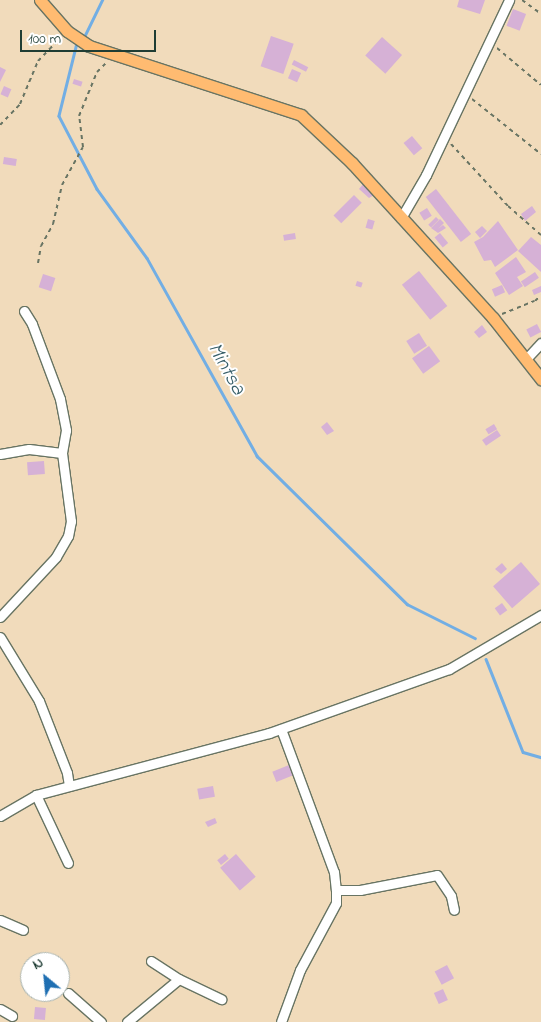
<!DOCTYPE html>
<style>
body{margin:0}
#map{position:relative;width:541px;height:1022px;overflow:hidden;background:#f1dbbb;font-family:"Indie Flower",sans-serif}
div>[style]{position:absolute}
.stream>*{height:2.5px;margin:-1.25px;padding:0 1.25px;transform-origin:1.25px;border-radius:1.25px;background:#72aee4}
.building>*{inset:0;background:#d6b1d6;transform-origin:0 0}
.path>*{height:2px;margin-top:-1px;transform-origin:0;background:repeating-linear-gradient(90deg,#687463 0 4px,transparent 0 8px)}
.roads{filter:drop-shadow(1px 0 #687463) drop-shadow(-1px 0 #687463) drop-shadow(0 1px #687463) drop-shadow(0 -1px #687463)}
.minor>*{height:9px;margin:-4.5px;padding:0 4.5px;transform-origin:4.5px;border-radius:4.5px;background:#fff}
.major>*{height:11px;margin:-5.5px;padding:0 5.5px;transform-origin:5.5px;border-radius:5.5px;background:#ffbb71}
span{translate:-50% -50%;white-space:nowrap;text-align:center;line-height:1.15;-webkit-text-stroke:4px #fff;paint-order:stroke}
.water-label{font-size:21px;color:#385f69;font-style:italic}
.north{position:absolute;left:20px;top:952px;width:50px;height:50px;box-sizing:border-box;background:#fff;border:1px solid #a5b1ae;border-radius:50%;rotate:332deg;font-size:14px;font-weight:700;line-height:20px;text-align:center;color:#1f3d34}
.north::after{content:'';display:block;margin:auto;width:18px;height:22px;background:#1f6fb2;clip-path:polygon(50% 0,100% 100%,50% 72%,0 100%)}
.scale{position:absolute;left:20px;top:30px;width:136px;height:22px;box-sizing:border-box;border:2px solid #1f3d34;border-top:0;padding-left:6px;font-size:15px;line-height:18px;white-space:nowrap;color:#1f3d34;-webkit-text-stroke:4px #fff;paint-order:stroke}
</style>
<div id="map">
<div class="stream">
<div style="left:85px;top:35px;width:39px;rotate:-64deg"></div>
<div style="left:77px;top:43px;width:75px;rotate:103.9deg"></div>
<div style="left:59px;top:116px;width:82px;rotate:62.5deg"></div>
<div style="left:97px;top:189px;width:85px;rotate:54.1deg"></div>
<div style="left:147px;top:258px;width:227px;rotate:60.9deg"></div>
<div style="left:257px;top:456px;width:211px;rotate:44.6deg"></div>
<div style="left:407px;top:604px;width:76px;rotate:26.6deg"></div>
<div style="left:486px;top:659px;width:100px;rotate:68.3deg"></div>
<div style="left:523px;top:752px;width:19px;rotate:16deg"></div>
</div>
<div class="building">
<div style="clip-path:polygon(459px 0,485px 0,480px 14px,457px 7px)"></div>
<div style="left:513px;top:9px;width:14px;height:18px;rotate:21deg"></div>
<div style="left:271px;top:36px;width:24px;height:32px;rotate:19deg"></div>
<div style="left:382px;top:37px;width:27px;height:25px;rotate:42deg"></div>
<div style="left:294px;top:60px;width:16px;height:5px;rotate:27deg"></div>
<div style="clip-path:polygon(0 67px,6px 70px,0 82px)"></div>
<div style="left:292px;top:69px;width:10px;height:10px;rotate:24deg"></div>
<div style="left:74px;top:79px;width:9px;height:5px;rotate:18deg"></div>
<div style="left:4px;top:86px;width:8px;height:9px;rotate:23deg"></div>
<div style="left:412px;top:136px;width:16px;height:11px;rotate:50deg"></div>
<div style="left:4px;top:157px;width:13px;height:7px;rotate:9deg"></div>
<div style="clip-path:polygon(364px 183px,374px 195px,369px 198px,359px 189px)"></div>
<div style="left:436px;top:189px;width:57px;height:13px;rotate:52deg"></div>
<div style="left:354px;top:195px;width:11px;height:29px;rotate:45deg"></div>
<div style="clip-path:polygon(532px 206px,536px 212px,525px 221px,521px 214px)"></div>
<div style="left:427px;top:208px;width:9px;height:9px;rotate:58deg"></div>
<div style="left:436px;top:217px;width:4px;height:11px;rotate:45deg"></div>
<div style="left:368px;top:219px;width:7px;height:9px;rotate:16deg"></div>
<div style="clip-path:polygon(440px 219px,444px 223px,438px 229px,443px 225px,446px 228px,438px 233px,431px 228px)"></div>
<div style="clip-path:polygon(498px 221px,518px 250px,495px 267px,491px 260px,484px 261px,474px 242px,483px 237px)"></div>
<div style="clip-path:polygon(482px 226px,487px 231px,480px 238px,475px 232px)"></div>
<div style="left:295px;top:233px;width:6px;height:12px;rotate:81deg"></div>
<div style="left:440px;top:233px;width:13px;height:7px;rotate:51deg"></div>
<div style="clip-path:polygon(531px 237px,541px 245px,541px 272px,518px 251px)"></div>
<div style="clip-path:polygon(516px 257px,526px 272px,517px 277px,523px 286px,509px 295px,495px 273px)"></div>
<div style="left:419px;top:271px;width:45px;height:22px;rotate:51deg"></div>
<div style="left:535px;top:272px;width:7px;height:17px;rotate:56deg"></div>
<div style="left:43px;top:274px;width:13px;height:14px;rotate:18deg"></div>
<div style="left:357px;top:281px;width:6px;height:5px;rotate:18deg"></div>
<div style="left:502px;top:285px;width:8px;height:11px;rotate:67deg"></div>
<div style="clip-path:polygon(541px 286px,541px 292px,534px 295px,532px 290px)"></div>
<div style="left:537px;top:324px;width:9px;height:12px;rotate:63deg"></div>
<div style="clip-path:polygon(482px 325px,487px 332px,479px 338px,474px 332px)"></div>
<div style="left:419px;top:333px;width:15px;height:15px;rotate:58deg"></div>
<div style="left:429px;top:346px;width:19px;height:21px;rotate:54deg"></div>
<div style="clip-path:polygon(327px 422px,334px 431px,327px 435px,321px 427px)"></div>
<div style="left:494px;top:424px;width:6px;height:10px;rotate:59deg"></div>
<div style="left:497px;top:430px;width:7px;height:18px;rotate:56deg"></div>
<div style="left:44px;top:461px;width:13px;height:17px;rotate:86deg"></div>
<div style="left:521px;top:562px;width:29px;height:37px;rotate:49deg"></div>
<div style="clip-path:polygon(502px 563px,507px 569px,501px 574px,495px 569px)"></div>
<div style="left:502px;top:603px;width:9px;height:9px;rotate:54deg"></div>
<div style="left:289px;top:765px;width:11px;height:18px;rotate:68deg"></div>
<div style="left:213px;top:786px;width:11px;height:16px;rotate:80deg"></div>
<div style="clip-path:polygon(215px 818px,217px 823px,208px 827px,205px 822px)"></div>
<div style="left:225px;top:854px;width:6px;height:10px;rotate:51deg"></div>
<div style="left:236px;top:854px;width:30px;height:21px;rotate:49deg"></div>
<div style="left:447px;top:965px;width:15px;height:14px;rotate:62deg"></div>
<div style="left:443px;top:989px;width:12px;height:10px;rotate:66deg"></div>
<div style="left:35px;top:1007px;width:11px;height:12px;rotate:5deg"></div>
</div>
<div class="path">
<div style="left:522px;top:0;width:24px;rotate:36deg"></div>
<div style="left:497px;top:48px;width:57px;rotate:40.1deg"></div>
<div style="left:472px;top:99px;width:88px;rotate:38.6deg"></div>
<div style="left:0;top:125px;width:29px;rotate:-46deg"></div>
<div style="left:20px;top:104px;width:47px;rotate:-67.3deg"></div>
<div style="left:38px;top:61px;width:32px;rotate:-46deg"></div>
<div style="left:451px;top:144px;width:84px;rotate:47.4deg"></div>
<div style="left:508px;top:206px;width:44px;rotate:41.3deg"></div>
<div style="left:38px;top:263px;width:17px;rotate:-80deg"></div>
<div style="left:41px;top:246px;width:25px;rotate:-61deg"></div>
<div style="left:53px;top:224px;width:40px;rotate:-77deg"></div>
<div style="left:62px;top:185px;width:43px;rotate:-61.1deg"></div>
<div style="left:83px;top:147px;width:31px;rotate:-97deg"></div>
<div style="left:79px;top:116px;width:48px;rotate:-67.8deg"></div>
<div style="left:97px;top:72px;width:14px;rotate:-45deg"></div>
<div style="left:502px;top:314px;width:35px;rotate:-22deg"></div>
<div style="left:535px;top:301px;width:8px;rotate:-45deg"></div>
</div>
<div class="roads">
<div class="minor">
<div style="left:401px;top:218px;width:50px;rotate:-59.8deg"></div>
<div style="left:426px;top:175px;width:194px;rotate:-64.6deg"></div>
<div style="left:24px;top:311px;width:15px;rotate:58deg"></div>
<div style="left:32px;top:324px;width:80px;rotate:69.5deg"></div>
<div style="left:60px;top:399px;width:32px;rotate:79deg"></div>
<div style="left:66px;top:430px;width:23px;rotate:100deg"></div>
<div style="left:526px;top:359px;width:22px;rotate:-47deg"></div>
<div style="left:0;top:454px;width:29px;rotate:-10deg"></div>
<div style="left:29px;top:449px;width:33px;rotate:7deg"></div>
<div style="left:62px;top:453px;width:69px;rotate:82.5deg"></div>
<div style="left:71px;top:521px;width:15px;rotate:101deg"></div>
<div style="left:68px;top:536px;width:24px;rotate:120deg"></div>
<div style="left:56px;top:557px;width:82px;rotate:133deg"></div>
<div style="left:0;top:637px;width:75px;rotate:58.6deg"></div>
<div style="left:39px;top:701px;width:77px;rotate:68.7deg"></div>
<div style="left:67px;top:773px;width:13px;rotate:81deg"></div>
<div style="left:281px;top:729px;width:153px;rotate:69.7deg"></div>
<div style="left:334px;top:872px;width:18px;rotate:84deg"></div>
<div style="left:336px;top:890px;width:13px;rotate:90deg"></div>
<div style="left:336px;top:903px;width:76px;rotate:118.2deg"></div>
<div style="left:300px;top:970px;width:55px;rotate:110.1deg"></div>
<div style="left:36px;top:795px;width:75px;rotate:64.8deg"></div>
<div style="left:0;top:816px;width:42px;rotate:-30.3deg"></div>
<div style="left:36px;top:795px;width:241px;rotate:-14.9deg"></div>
<div style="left:269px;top:733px;width:191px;rotate:-19.6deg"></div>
<div style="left:449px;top:669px;width:107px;rotate:-30.4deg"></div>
<div style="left:336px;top:890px;width:24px"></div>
<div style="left:360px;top:890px;width:78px;rotate:-11deg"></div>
<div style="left:437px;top:875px;width:25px;rotate:56deg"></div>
<div style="left:451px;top:896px;width:14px;rotate:78deg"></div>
<div style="left:0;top:920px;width:25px;rotate:23deg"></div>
<div style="left:151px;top:961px;width:33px;rotate:33deg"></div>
<div style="left:179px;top:979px;width:47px;rotate:25.5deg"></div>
<div style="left:68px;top:993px;width:44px;rotate:41.3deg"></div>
<div style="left:0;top:1009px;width:14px;rotate:30deg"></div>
<div style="left:127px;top:1022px;width:67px;rotate:-39.6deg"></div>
</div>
<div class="major">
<div style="left:40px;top:0;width:41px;rotate:48.9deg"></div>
<div style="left:67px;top:31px;width:27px;rotate:34deg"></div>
<div style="left:89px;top:46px;width:223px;rotate:18deg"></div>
<div style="left:301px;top:115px;width:70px;rotate:43.3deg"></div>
<div style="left:352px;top:163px;width:210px;rotate:47.7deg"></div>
<div style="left:493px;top:318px;width:78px;rotate:51.8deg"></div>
</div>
</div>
<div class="water-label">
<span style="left:226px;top:369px;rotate:61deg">Mintsa</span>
</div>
<div class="north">N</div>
<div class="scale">100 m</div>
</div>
